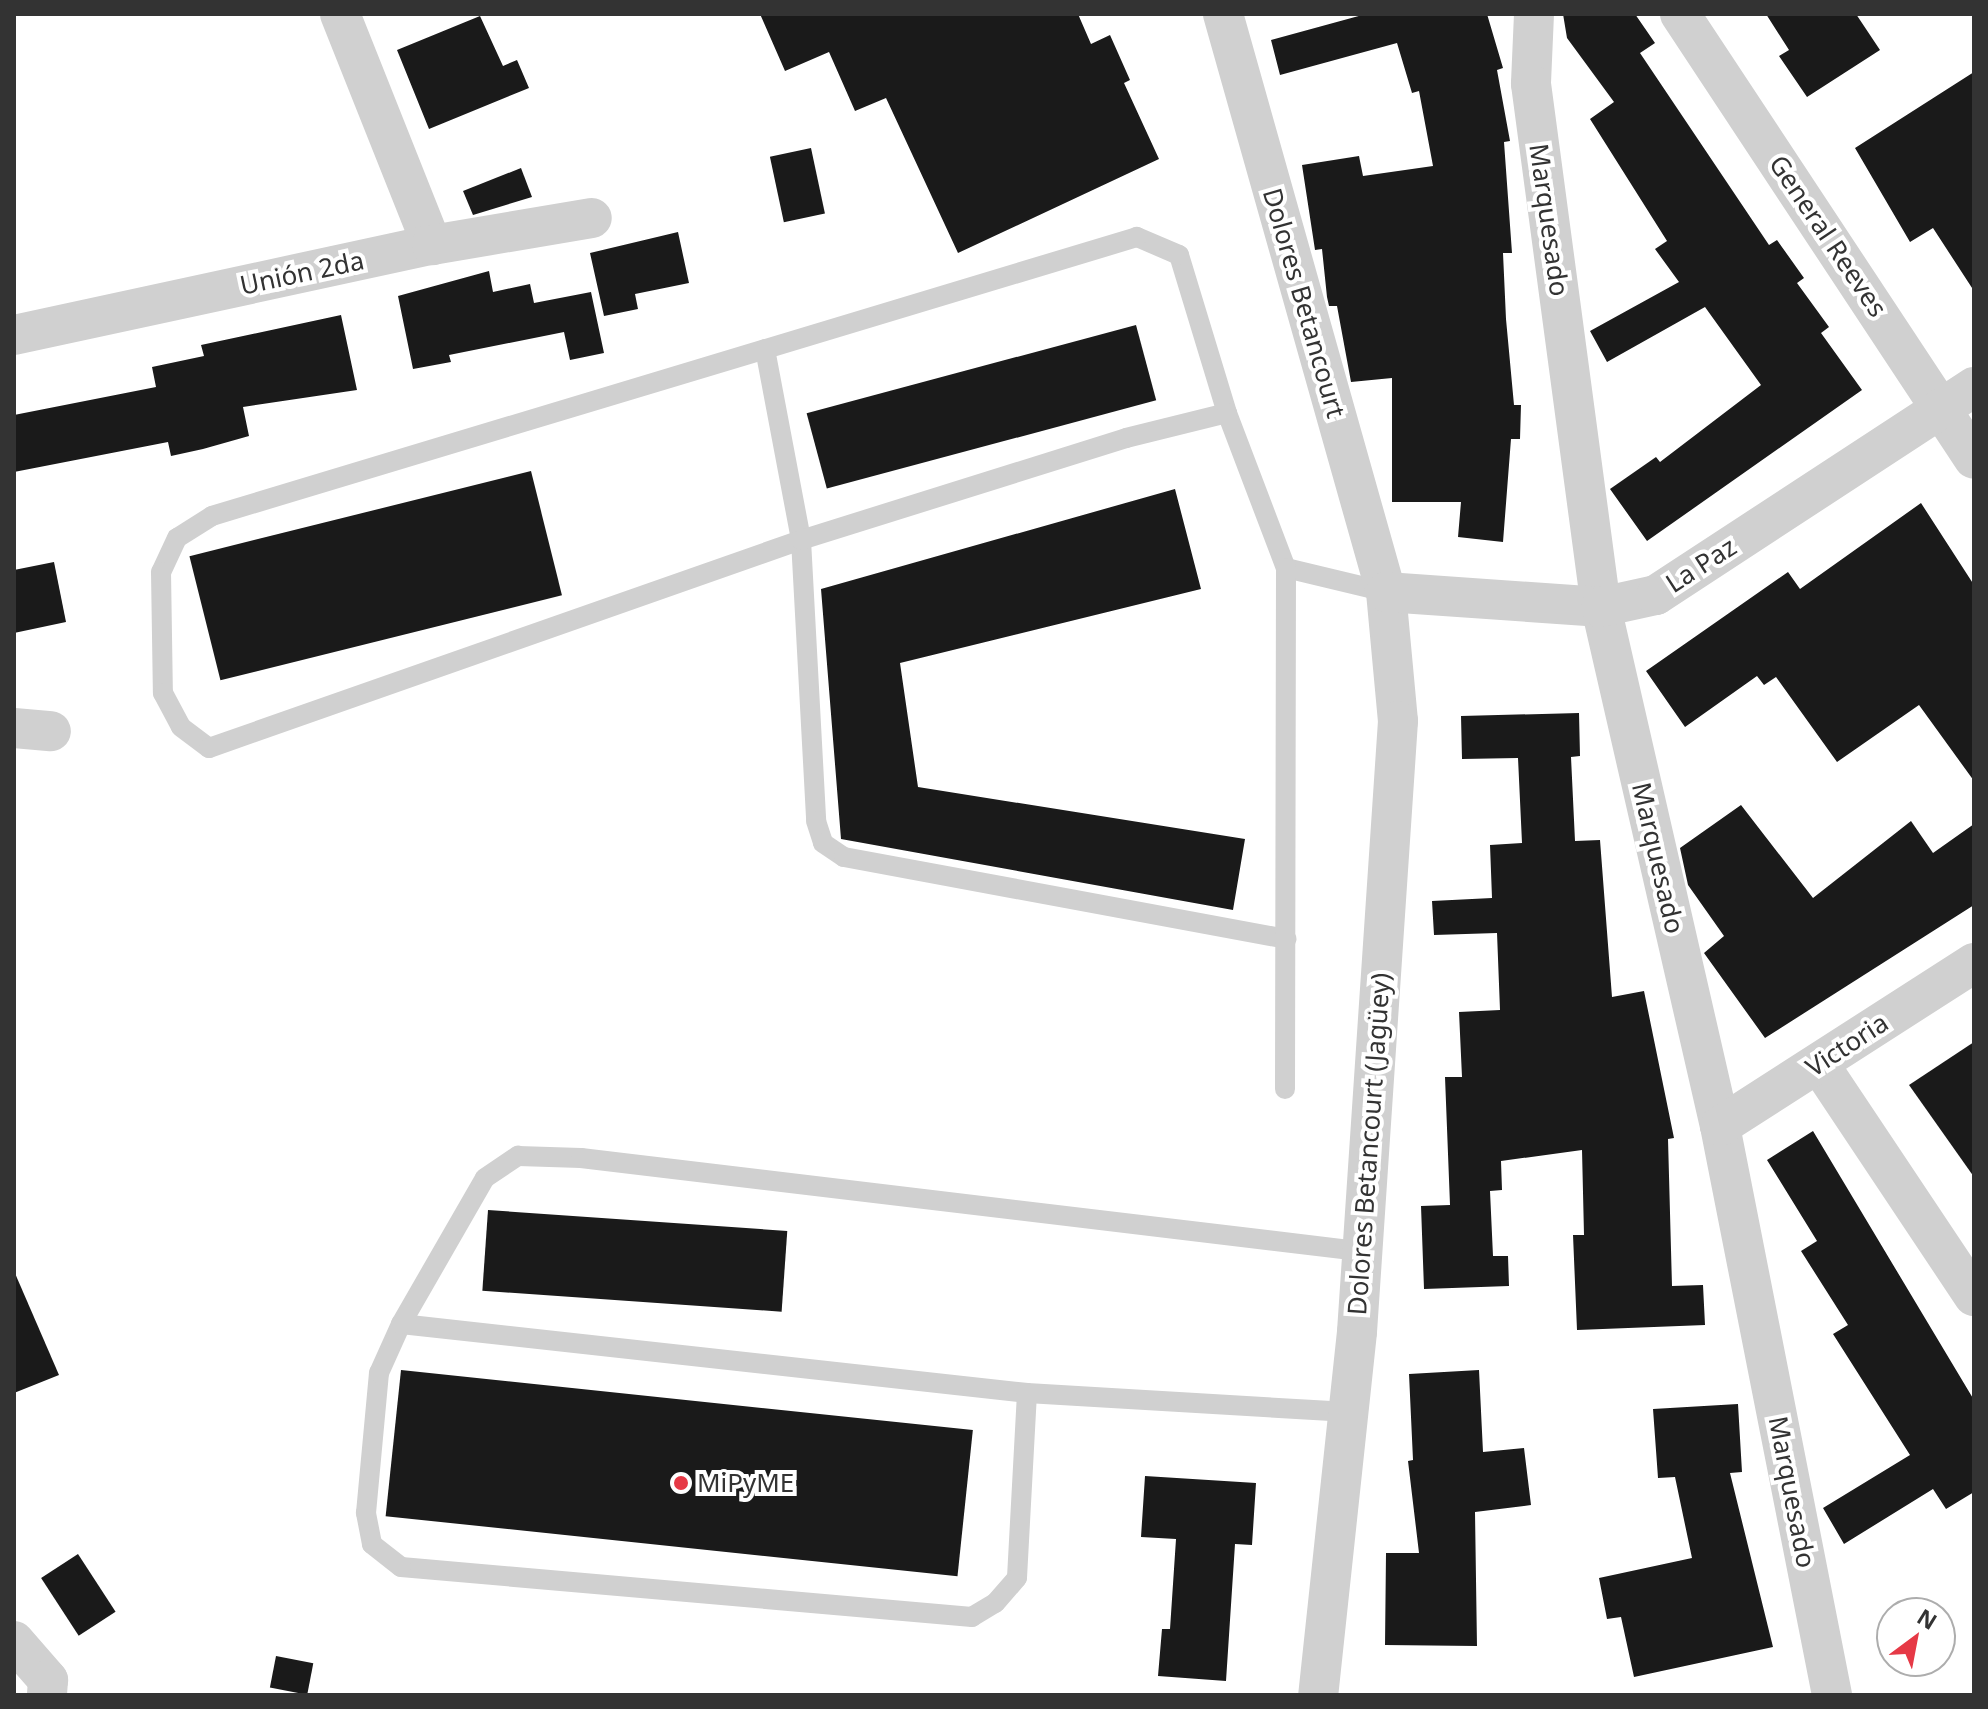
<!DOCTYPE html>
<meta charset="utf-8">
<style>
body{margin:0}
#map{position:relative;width:1988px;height:1709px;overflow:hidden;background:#fff;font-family:"Noto Sans",sans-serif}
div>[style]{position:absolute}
.building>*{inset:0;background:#1a1a1a;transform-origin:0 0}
.lane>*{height:20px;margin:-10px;padding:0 10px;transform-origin:10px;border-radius:10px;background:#d0d0d0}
.street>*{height:40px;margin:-20px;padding:0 20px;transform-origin:20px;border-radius:20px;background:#d0d0d0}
.dots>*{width:22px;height:22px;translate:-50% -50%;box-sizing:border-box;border:4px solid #fff;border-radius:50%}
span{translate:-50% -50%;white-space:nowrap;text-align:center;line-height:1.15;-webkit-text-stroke:8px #fff;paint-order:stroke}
.street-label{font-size:26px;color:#333}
.poi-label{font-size:26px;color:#333}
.left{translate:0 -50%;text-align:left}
.frame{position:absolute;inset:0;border:16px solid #333;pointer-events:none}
.north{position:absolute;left:1876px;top:1597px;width:80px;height:80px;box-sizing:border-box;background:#fff;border:2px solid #adadad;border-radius:50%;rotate:32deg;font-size:22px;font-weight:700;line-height:32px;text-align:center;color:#333}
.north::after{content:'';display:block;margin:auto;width:28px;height:36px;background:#e63946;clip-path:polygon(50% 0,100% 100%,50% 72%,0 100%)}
</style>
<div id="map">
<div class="building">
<div style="clip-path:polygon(760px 14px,1078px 14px,1091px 44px,1110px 35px,1130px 80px,1124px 83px,1159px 159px,958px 253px,886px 98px,855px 111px,829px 52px,785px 71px)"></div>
<div style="clip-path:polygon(1366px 14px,1487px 14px,1503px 68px,1497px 70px,1510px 141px,1504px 142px,1512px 253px,1503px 253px,1506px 319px,1514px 405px,1521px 405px,1520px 439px,1511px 439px,1503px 542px,1458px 537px,1461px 502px,1392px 502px,1392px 378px,1351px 382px,1337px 306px,1329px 306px,1327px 297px,1322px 249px,1315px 250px,1302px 165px,1359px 156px,1363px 176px,1433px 166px,1419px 91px,1412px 93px,1397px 43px,1280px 75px,1271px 40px)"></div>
<div style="clip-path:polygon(1563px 14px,1635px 14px,1655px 43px,1640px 53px,1769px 245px,1777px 240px,1804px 278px,1797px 283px,1829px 327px,1821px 333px,1862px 390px,1647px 541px,1610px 489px,1656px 457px,1660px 462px,1761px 385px,1705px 307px,1607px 362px,1590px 331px,1679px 282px,1655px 249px,1667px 241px,1590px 119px,1614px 102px,1567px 38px)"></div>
<div style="clip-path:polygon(1766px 14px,1856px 14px,1880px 50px,1807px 97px,1779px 56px,1789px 50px)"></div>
<div style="clip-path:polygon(480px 16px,503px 66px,517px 60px,529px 88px,429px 129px,397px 50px)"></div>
<div style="clip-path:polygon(1974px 72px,1974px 291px,1933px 228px,1910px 242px,1855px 148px)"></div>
<div style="left:811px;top:148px;width:67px;height:42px;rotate:78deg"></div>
<div style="clip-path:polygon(521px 168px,532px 197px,473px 215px,463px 191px)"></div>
<div style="clip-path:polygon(678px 232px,689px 283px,635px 294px,638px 309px,604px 316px,590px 253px)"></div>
<div style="clip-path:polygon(489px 271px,493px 292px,530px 284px,534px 303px,591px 292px,604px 353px,570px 360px,564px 332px,449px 355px,451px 362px,413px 369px,398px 296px)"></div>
<div style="clip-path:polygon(341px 315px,357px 390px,243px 407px,249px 436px,203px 449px,171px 456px,168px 442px,14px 472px,14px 415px,156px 387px,152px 367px,204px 356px,201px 345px)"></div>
<div style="left:1136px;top:325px;width:78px;height:341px;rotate:75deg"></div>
<div style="left:531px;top:471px;width:128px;height:352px;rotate:76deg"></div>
<div style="clip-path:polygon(1175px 489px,1201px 589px,900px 663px,918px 787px,1245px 839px,1233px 910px,841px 839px,821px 589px)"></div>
<div style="clip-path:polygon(1921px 503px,1974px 585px,1974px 781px,1919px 705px,1837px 762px,1776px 677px,1764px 685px,1757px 676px,1685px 727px,1646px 671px,1788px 572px,1800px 589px)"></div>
<div style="clip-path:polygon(54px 562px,66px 622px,14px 633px,14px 570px)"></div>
<div style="clip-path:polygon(1579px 713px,1580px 756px,1571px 757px,1575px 841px,1600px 840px,1612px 997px,1644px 991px,1674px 1138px,1668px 1139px,1672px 1286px,1703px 1285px,1705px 1325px,1577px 1330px,1573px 1235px,1584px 1235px,1582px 1150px,1501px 1161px,1502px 1190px,1490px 1191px,1493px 1256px,1508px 1256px,1509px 1286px,1424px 1289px,1421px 1206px,1450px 1205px,1445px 1077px,1462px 1077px,1459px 1012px,1500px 1010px,1497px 933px,1434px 935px,1432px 901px,1492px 898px,1490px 845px,1522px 843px,1518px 758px,1462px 759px,1461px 716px)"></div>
<div style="clip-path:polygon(1741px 805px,1813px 898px,1911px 821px,1933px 853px,1974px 824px,1974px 905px,1765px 1038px,1704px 953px,1724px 936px,1688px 885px,1680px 848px)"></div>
<div style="clip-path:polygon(1974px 1042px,1974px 1177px,1909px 1085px)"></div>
<div style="clip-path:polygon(1813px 1131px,1974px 1400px,1974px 1492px,1946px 1509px,1933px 1489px,1844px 1544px,1823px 1508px,1910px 1455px,1833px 1334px,1848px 1325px,1801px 1251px,1817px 1241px,1767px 1160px)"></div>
<div style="left:488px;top:1210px;width:300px;height:81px;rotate:4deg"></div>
<div style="clip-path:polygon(14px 1271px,59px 1375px,14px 1393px)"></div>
<div style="left:401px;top:1370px;width:575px;height:147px;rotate:6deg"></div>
<div style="clip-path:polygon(1479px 1370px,1483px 1452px,1524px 1448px,1531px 1505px,1475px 1512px,1477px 1646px,1385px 1645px,1386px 1553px,1419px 1553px,1408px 1461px,1413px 1460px,1409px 1374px)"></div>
<div style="clip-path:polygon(1738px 1404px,1742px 1472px,1730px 1473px,1773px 1647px,1634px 1677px,1621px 1617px,1607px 1619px,1599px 1578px,1692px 1558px,1675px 1477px,1658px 1478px,1653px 1409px)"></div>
<div style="clip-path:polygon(1145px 1476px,1256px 1483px,1252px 1545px,1235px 1544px,1226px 1681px,1158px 1676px,1162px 1629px,1170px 1629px,1176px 1539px,1141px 1537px)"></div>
<div style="left:78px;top:1554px;width:69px;height:44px;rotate:57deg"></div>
<div style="left:276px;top:1656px;width:38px;height:32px;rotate:11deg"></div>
</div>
<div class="lane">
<div style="left:765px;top:349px;width:194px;rotate:79.3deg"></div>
<div style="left:801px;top:540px;width:281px;rotate:86.9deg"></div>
<div style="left:816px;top:821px;width:23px;rotate:72deg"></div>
<div style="left:823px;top:843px;width:25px;rotate:34deg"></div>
<div style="left:844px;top:857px;width:450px;rotate:10.5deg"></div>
<div style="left:1227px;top:413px;width:165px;rotate:-106.9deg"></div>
<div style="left:1179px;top:255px;width:46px;rotate:-156.8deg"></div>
<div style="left:1137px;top:237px;width:966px;rotate:163.22deg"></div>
<div style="left:212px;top:516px;width:41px;rotate:147.8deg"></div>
<div style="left:177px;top:538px;width:38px;rotate:115deg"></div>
<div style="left:161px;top:572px;width:121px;rotate:89.1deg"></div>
<div style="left:163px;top:693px;width:38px;rotate:62deg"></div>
<div style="left:181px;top:727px;width:35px;rotate:37deg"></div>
<div style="left:209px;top:748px;width:627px;rotate:-19.36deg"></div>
<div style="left:801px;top:540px;width:341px;rotate:-17.4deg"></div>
<div style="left:1126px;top:438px;width:104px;rotate:-13.9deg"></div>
<div style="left:1227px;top:413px;width:166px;rotate:69.2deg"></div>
<div style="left:1286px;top:568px;width:103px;rotate:13.5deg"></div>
<div style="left:1285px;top:1089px;width:521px;rotate:-89.89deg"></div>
<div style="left:401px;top:1324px;width:630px;rotate:6.29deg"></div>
<div style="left:1027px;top:1393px;width:322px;rotate:3.4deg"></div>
<div style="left:1027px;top:1393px;width:185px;rotate:93.1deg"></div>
<div style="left:1017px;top:1578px;width:33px;rotate:131deg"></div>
<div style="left:995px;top:1603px;width:27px;rotate:149deg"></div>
<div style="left:972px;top:1617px;width:573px;rotate:-175deg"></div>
<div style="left:401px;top:1567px;width:37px;rotate:-142deg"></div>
<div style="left:372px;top:1544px;width:32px;rotate:-101deg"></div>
<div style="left:366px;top:1513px;width:141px;rotate:-84.7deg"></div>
<div style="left:379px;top:1373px;width:54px;rotate:-65.8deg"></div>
<div style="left:401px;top:1324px;width:168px;rotate:-60.1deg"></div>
<div style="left:485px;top:1178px;width:40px;rotate:-34deg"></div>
<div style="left:518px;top:1156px;width:63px;rotate:1.8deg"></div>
<div style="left:581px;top:1158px;width:784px;rotate:6.82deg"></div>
</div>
<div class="street">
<div style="left:340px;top:14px;width:249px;rotate:68.3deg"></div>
<div style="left:1223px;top:14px;width:601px;rotate:74.25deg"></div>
<div style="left:1386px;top:592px;width:130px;rotate:84.7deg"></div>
<div style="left:1398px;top:721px;width:612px;rotate:93.84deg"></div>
<div style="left:1357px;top:1332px;width:365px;rotate:96.1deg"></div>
<div style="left:1534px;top:14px;width:70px;rotate:92.5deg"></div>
<div style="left:1531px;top:84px;width:528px;rotate:82.38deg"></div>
<div style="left:1601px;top:607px;width:532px;rotate:77.09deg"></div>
<div style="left:1720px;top:1126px;width:580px;rotate:78.86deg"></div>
<div style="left:1680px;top:14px;width:533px;rotate:56.55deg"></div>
<div style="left:14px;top:335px;width:428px;rotate:-12.2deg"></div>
<div style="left:432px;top:245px;width:162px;rotate:-9.6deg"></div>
<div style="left:1386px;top:592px;width:216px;rotate:4deg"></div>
<div style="left:1601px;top:607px;width:56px;rotate:-12.3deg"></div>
<div style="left:1656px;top:595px;width:380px;rotate:-33.2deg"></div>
<div style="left:14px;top:728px;width:37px;rotate:5deg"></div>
<div style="left:1819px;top:1064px;width:279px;rotate:56.3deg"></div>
<div style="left:1720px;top:1126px;width:302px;rotate:-32.7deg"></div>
<div style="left:14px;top:1641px;width:52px;rotate:48.9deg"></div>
<div style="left:48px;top:1680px;width:15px;rotate:94deg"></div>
</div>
<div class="dots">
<div style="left:681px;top:1483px;background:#e63946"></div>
</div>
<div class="street-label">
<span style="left:1549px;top:220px;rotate:82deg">Marquesado</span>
<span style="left:1828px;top:236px;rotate:56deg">General Reeves</span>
<span style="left:302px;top:273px;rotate:-12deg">Unión 2da</span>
<span style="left:1304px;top:303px;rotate:74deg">Dolores Betancourt</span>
<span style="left:1701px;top:565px;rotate:-33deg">La Paz</span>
<span style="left:1658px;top:858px;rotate:77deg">Marquesado</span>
<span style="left:1847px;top:1045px;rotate:-33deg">Victoria</span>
<span style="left:1369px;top:1144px;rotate:-86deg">Dolores Betancourt (Jagüey)</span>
<span style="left:1792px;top:1492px;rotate:79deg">Marquesado</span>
</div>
<div class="poi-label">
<span class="left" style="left:697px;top:1483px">MiPyME</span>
</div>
<div class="frame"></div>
<div class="north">N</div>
</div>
